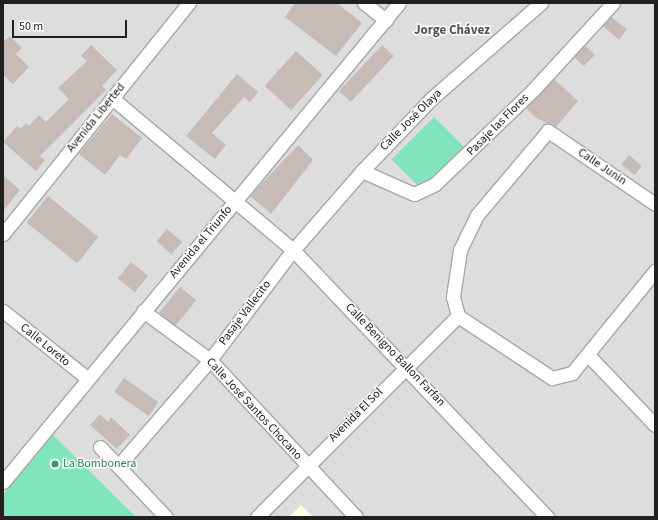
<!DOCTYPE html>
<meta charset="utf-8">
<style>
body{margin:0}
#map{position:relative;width:658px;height:520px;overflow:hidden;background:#f1ede6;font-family:"Source Sans 3",sans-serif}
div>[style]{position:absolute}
.residential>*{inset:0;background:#dedddd;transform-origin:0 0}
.education>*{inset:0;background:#ffffe1}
.pitch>*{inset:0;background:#80e4bc;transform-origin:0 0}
.building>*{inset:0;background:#c6bcb5;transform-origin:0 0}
.roads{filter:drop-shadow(1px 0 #a7a7a7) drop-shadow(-1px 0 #a7a7a7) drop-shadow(0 1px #a7a7a7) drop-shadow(0 -1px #a7a7a7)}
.minor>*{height:13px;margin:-6.5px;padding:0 6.5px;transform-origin:6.5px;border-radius:6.5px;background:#fff}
.dots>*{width:11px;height:11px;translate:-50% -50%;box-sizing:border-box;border:2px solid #fff;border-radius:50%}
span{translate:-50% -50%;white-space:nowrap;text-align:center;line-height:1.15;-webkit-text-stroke:3px #fff;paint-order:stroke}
.street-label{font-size:12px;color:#202020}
.leisure-label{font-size:12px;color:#27864d}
.left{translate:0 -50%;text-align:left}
.neighbourhood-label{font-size:13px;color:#535353;font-weight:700}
.frame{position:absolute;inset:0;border:4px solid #202020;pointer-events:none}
.scale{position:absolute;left:12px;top:20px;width:115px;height:18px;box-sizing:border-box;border:2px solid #202020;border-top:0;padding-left:5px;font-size:12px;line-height:14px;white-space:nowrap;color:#202020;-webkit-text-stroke:3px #fff;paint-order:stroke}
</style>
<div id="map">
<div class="residential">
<div style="left:3px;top:3px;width:652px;height:514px"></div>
</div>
<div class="education">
<div style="clip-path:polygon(301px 505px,313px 517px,289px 517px)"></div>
</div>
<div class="pitch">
<div style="left:434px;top:117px;width:42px;height:60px;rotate:45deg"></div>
<div style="clip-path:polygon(51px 433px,136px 517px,3px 517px,3px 495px)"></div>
</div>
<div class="building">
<div style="clip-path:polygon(295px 3px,337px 3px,362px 23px,336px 56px,285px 17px)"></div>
<div style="clip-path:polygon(611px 17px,627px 29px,619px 40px,603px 26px)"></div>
<div style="clip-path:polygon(10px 36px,22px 48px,16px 54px,29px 67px,13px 84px,3px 75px,3px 42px)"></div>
<div style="clip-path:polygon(91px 45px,117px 70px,102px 86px,106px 90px,40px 156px,45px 160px,36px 171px,3px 142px,17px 126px,21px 129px,26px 123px,29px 126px,39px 115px,46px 122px,69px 99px,58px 88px,87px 61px,81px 56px)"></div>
<div style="left:382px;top:45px;width:16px;height:63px;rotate:43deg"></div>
<div style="left:585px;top:45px;width:14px;height:16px;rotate:45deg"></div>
<div style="left:296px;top:51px;width:36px;height:47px;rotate:42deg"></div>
<div style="clip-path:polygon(237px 74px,258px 92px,250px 102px,244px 97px,212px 133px,226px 145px,215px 159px,186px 136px)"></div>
<div style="clip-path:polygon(554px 79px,578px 101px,556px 127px,536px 118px,526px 108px)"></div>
<div style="clip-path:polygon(112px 114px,142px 138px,126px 159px,120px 155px,105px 175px,79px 154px)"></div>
<div style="clip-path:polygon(298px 145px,313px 160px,271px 214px,250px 196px)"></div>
<div style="left:629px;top:155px;width:17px;height:12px;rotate:40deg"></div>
<div style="clip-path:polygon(3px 175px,20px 190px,3px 211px)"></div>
<div style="left:48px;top:196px;width:65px;height:34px;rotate:39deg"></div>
<div style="left:167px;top:229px;width:20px;height:16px;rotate:41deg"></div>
<div style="left:131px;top:262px;width:22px;height:21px;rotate:39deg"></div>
<div style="left:180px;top:287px;width:21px;height:33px;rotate:39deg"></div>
<div style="left:124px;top:378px;width:42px;height:17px;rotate:35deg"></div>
<div style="clip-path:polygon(100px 414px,108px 422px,111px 417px,130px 435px,117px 449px,90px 425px)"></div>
</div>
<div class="roads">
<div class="minor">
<div style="left:364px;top:3px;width:28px;rotate:38deg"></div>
<div style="left:112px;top:98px;width:236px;rotate:40deg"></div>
<div style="left:293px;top:250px;width:369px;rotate:46.4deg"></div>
<div style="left:362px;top:171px;width:57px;rotate:23.9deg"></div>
<div style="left:414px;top:194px;width:23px;rotate:-25deg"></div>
<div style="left:435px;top:184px;width:136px;rotate:-43.8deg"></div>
<div style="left:533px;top:90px;width:118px;rotate:-47.4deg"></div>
<div style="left:655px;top:204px;width:130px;rotate:-145.7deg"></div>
<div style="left:548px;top:131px;width:110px;rotate:130.2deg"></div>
<div style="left:477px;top:215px;width:39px;rotate:116deg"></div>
<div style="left:460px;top:250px;width:48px;rotate:98.5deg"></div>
<div style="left:453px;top:297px;width:20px;rotate:75deg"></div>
<div style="left:458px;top:316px;width:113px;rotate:33.4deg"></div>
<div style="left:552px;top:378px;width:21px;rotate:-14deg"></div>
<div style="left:572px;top:373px;width:132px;rotate:-50.9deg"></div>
<div style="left:3px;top:234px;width:297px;rotate:-51.2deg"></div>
<div style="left:3px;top:311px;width:107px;rotate:38.6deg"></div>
<div style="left:143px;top:311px;width:83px;rotate:36.2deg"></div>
<div style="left:210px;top:360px;width:214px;rotate:47.1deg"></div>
<div style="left:588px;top:355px;width:97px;rotate:46.3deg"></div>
<div style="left:100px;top:447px;width:96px;rotate:46.7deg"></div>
<div style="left:118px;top:466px;width:140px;rotate:-49deg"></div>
<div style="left:210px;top:360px;width:138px;rotate:-53deg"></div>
<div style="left:293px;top:250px;width:105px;rotate:-48.9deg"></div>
<div style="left:362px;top:171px;width:101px;rotate:-46.2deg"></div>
<div style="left:432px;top:98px;width:145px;rotate:-41.1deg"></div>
<div style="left:3px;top:482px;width:621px;rotate:-50.42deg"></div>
<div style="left:257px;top:517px;width:284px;rotate:-45deg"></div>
</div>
</div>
<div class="dots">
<div style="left:55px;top:464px;background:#2e9e5b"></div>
</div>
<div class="street-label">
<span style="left:96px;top:118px;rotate:-51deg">Avenida Liberted</span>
<span style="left:411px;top:120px;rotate:-45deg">Calle José Olaya</span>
<span style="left:498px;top:125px;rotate:-45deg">Pasaje las Flores</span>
<span style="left:602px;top:167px;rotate:34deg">Calle Junin</span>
<span style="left:201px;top:242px;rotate:-50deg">Avenida el Triunfo</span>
<span style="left:245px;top:313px;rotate:-53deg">Pasaje Vallecito</span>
<span style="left:45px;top:345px;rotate:39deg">Calle Loreto</span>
<span style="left:395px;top:355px;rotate:46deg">Calle Benigno Ballon Farfan</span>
<span style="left:254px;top:409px;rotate:47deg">Calle José Santos Chocano</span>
<span style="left:356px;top:415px;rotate:-45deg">Avenida El Sol</span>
</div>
<div class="leisure-label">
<span class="left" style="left:63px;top:464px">La Bombonera</span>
</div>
<div class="neighbourhood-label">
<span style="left:452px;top:30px">Jorge Chávez</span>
</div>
<div class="frame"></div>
<div class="scale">50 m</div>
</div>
